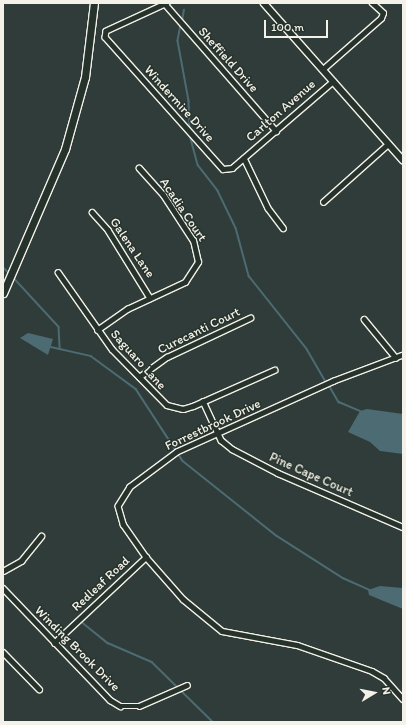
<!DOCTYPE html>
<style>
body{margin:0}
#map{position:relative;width:406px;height:725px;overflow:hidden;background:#303c39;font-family:Itim,sans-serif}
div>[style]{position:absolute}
.water>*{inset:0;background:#4c6b73}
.stream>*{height:1.5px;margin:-0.75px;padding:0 0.75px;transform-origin:0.75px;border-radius:0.75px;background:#4c6b73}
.roads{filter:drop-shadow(1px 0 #f4f1e8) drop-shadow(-1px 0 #f4f1e8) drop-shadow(0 1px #f4f1e8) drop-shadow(0 -1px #f4f1e8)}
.minor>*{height:4.5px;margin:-2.25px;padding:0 2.25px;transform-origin:2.25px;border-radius:2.25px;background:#26332d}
.tertiary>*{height:5.5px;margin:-2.75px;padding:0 2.75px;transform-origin:2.75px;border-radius:2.75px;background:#26332d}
.secondary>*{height:7px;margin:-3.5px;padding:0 3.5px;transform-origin:3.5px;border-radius:3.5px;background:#26332d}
span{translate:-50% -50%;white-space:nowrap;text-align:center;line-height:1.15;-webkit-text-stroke:3px #26332d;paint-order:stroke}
.street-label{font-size:13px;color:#f4f1e8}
.frame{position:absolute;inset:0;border:4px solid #f4f1e8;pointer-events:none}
.north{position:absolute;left:354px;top:673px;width:40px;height:40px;-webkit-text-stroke:3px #26332d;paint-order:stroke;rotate:80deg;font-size:11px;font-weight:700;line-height:16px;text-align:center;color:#f4f1e8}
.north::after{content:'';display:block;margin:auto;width:14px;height:18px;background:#f4f1e8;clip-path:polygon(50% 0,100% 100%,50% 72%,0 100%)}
.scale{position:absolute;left:264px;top:20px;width:64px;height:18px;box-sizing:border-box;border:2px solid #f4f1e8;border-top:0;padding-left:5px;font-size:12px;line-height:14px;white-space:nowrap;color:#f4f1e8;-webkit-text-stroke:3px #26332d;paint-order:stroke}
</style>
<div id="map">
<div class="water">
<div style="clip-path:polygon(28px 333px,53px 339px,48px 355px,20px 338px)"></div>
<div style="clip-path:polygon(367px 409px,403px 414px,403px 454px,380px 451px,370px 442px,348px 432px,360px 411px)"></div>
<div style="clip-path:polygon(380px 586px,403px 588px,403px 609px,369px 595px,368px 590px)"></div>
</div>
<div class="stream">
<div style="left:182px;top:21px;width:11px;rotate:-80deg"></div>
<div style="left:181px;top:25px;width:16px;rotate:101deg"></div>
<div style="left:178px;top:41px;width:61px;rotate:79.6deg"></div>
<div style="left:189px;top:101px;width:28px;rotate:88deg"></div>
<div style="left:190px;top:135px;width:31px;rotate:75deg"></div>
<div style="left:198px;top:165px;width:33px;rotate:52deg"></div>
<div style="left:218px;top:191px;width:41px;rotate:64.1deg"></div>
<div style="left:236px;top:228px;width:50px;rotate:74.8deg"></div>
<div style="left:249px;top:276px;width:93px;rotate:51.5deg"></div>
<div style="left:307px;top:349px;width:36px;rotate:60deg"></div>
<div style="left:3px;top:267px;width:8px;rotate:45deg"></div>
<div style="left:12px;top:276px;width:69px;rotate:47.3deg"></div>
<div style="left:59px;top:327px;width:22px;rotate:87deg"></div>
<div style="left:51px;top:347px;width:41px;rotate:12.7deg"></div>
<div style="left:91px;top:356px;width:56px;rotate:36.3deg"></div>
<div style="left:136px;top:389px;width:86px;rotate:56.9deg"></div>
<div style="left:183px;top:461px;width:120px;rotate:38.6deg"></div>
<div style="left:277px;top:536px;width:78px;rotate:32.5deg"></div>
<div style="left:343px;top:578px;width:30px;rotate:24deg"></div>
<div style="left:329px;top:385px;width:20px;rotate:60deg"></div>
<div style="left:339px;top:402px;width:23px;rotate:23deg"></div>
<div style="left:83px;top:623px;width:32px;rotate:39deg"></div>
<div style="left:108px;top:643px;width:48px;rotate:23.4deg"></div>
<div style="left:152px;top:662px;width:86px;rotate:44.5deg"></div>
</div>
<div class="roads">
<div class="minor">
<div style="left:167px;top:3px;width:67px;rotate:155.3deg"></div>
<div style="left:106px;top:31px;width:6px;rotate:99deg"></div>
<div style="left:105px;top:37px;width:177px;rotate:48.2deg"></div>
<div style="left:223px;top:169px;width:9px;rotate:-6deg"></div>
<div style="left:232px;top:168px;width:133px;rotate:-40.7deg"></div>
<div style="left:165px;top:4px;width:169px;rotate:48.8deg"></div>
<div style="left:323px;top:69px;width:77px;rotate:-41.3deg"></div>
<div style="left:381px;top:18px;width:5px;rotate:-68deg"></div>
<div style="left:383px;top:13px;width:15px;rotate:-138deg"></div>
<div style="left:244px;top:158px;width:55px;rotate:64.4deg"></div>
<div style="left:268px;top:208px;width:25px;rotate:53deg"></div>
<div style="left:323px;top:202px;width:87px;rotate:-41.7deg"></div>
<div style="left:92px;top:212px;width:24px;rotate:48deg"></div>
<div style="left:108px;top:230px;width:80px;rotate:58.3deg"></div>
<div style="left:58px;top:272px;width:94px;rotate:55deg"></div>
<div style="left:112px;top:349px;width:78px;rotate:45.5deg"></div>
<div style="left:167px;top:405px;width:16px;rotate:14deg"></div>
<div style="left:183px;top:409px;width:10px;rotate:-17deg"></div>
<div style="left:193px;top:406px;width:89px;rotate:-24deg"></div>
<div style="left:364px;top:319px;width:50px;rotate:50.6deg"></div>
<div style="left:97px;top:330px;width:37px;rotate:-35deg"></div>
<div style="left:127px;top:309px;width:64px;rotate:-25deg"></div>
<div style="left:185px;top:282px;width:24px;rotate:-57deg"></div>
<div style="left:198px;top:262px;width:22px;rotate:-103deg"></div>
<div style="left:193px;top:241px;width:55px;rotate:-123.1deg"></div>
<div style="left:163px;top:195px;width:36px;rotate:-132deg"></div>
<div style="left:403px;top:355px;width:74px;rotate:159.4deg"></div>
<div style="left:334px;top:381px;width:172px;rotate:155.7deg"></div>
<div style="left:177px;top:452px;width:59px;rotate:143.3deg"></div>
<div style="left:130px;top:487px;width:22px;rotate:122deg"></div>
<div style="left:118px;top:506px;width:19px;rotate:74deg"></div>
<div style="left:123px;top:524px;width:40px;rotate:55.1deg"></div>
<div style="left:146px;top:557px;width:56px;rotate:48.6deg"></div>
<div style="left:183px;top:599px;width:50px;rotate:39.4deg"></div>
<div style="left:222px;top:631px;width:76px;rotate:10.6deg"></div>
<div style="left:297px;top:645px;width:79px;rotate:19.1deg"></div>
<div style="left:372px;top:671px;width:14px;rotate:30deg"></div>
<div style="left:384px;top:678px;width:28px;rotate:48deg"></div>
<div style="left:139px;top:377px;width:34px;rotate:-36deg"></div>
<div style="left:167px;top:357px;width:92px;rotate:-25.2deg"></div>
<div style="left:203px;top:401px;width:43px;rotate:65.2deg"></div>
<div style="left:221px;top:440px;width:14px;rotate:39deg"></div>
<div style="left:232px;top:449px;width:52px;rotate:27.6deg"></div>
<div style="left:278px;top:473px;width:136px;rotate:23.4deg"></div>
<div style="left:3px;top:571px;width:21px;rotate:-29deg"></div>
<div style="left:21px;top:561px;width:32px;rotate:-51deg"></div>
<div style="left:3px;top:588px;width:155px;rotate:46.3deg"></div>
<div style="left:110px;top:700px;width:12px;rotate:31deg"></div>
<div style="left:120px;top:706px;width:19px"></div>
<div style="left:139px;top:706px;width:52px;rotate:-23.6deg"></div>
<div style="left:54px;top:643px;width:126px;rotate:-43.1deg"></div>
<div style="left:3px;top:652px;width:52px;rotate:45.8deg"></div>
</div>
<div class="tertiary">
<div style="left:264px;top:3px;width:210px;rotate:48.5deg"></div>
</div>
<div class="secondary">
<div style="left:3px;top:293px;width:157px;rotate:-66.7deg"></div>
<div style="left:65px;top:149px;width:75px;rotate:-74.5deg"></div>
<div style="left:85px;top:77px;width:75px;rotate:-83.1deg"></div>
</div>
</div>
<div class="street-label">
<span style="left:228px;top:60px;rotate:48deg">Sheffield Drive</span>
<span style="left:179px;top:104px;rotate:48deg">Windermire Drive</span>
<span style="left:281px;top:111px;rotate:-41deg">Carlton Avenue</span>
<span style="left:183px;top:210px;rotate:56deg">Acadia Court</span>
<span style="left:132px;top:248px;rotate:56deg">Galena Lane</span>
<span style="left:199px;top:331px;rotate:-26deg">Curecanti Court</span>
<span style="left:138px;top:360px;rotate:48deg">Saguaro Lane</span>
<span style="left:213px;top:425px;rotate:-25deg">Forrestbrook Drive</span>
<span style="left:311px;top:475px;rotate:24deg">Pine Cape Court</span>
<span style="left:101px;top:584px;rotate:-43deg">Redleaf Road</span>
<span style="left:77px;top:649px;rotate:45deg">Winding Brook Drive</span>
</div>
<div class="frame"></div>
<div class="north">N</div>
<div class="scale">100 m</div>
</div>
